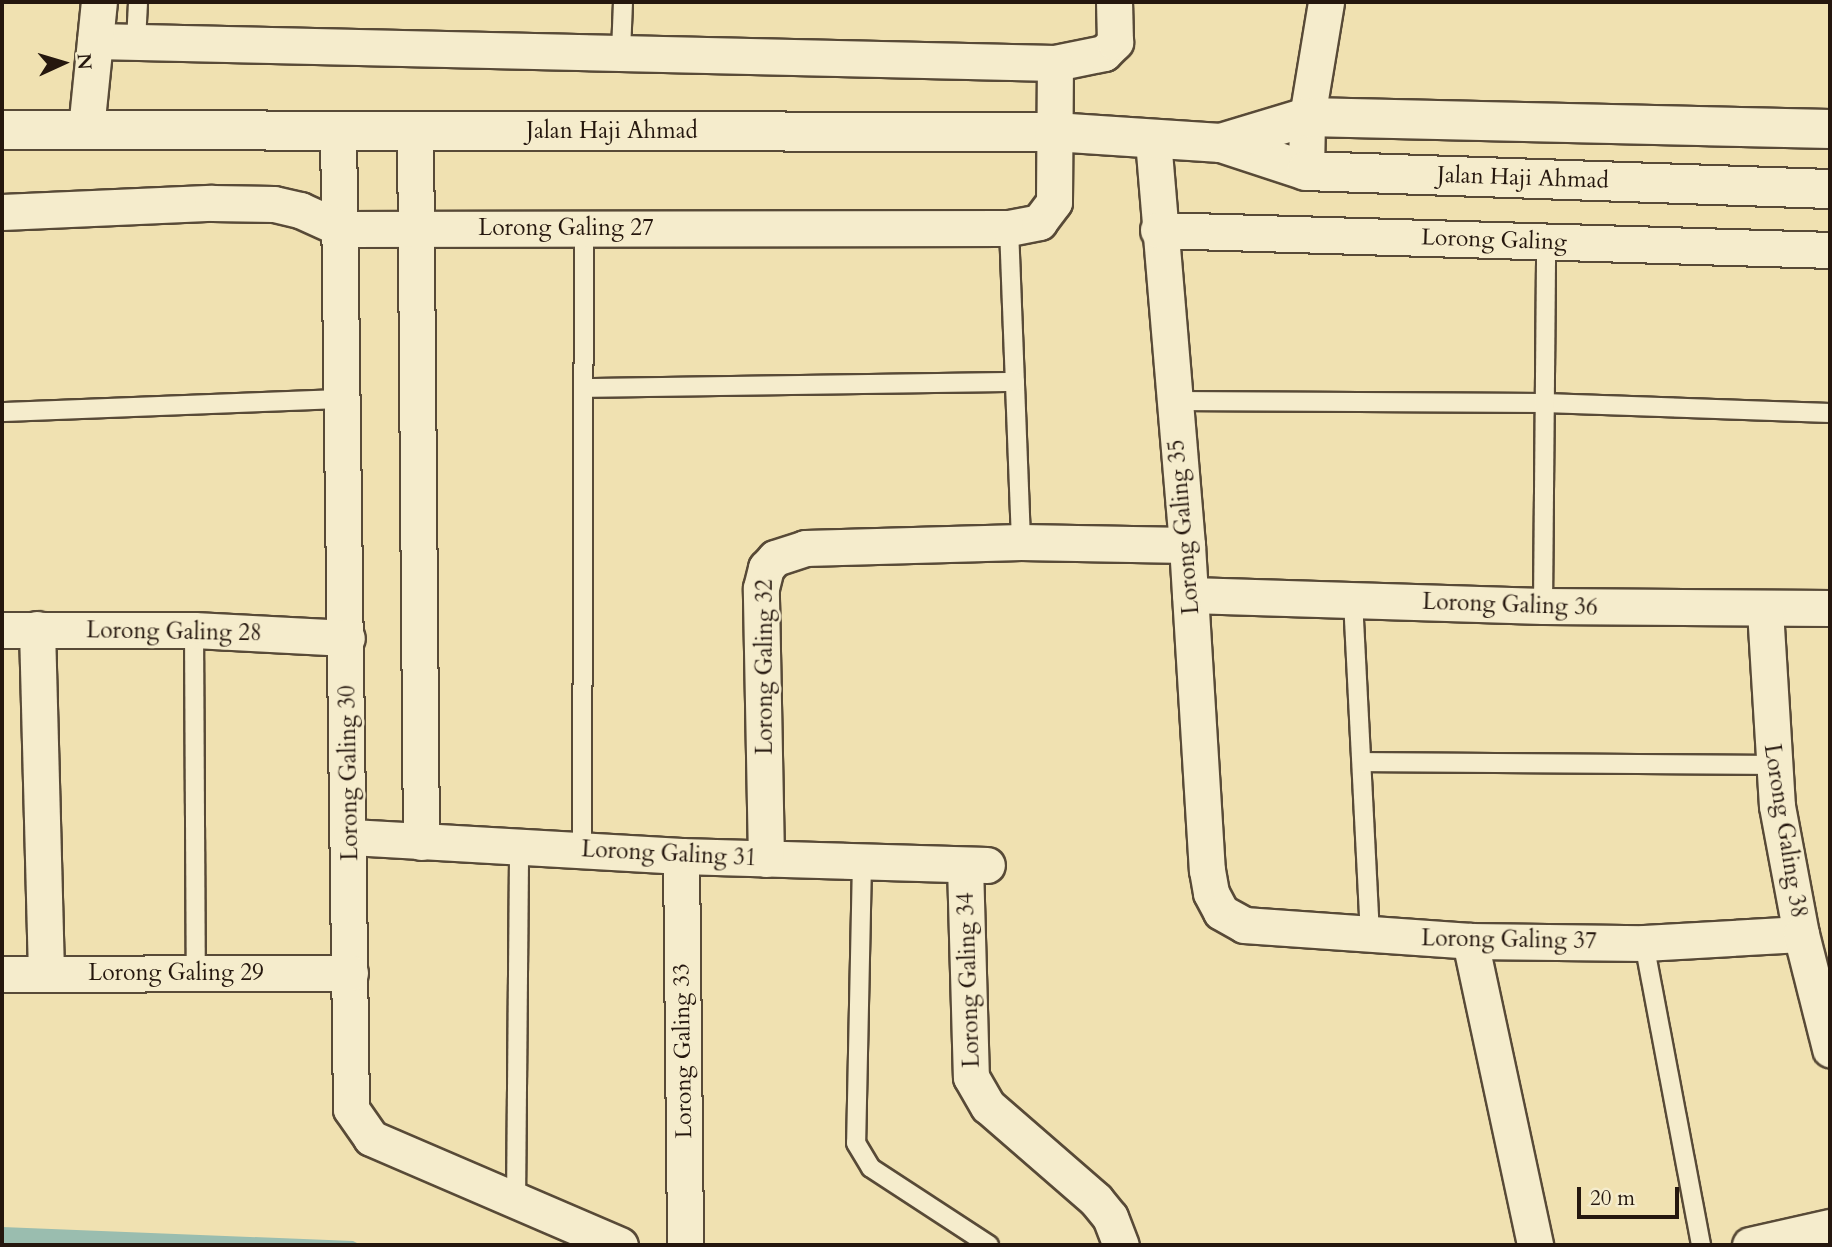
<!DOCTYPE html>
<style>
body{margin:0}
#map{position:relative;width:1832px;height:1247px;overflow:hidden;background:#f0e1b1;font-family:Cardo,serif}
div>[style]{position:absolute}
.water>*{inset:0;background:#9abdaf}
.roads{filter:drop-shadow(2px 0 #584a37) drop-shadow(-2px 0 #584a37) drop-shadow(0 2px #584a37) drop-shadow(0 -2px #584a37)}
.service>*{height:18px;margin:-9px;padding:0 9px;transform-origin:9px;border-radius:9px;background:#f5eccc}
.minor>*{height:35px;margin:-17.5px;padding:0 17.5px;transform-origin:17.5px;border-radius:17.5px;background:#f5eccc}
.tertiary>*{height:38px;margin:-19px;padding:0 19px;transform-origin:19px;border-radius:19px;background:#f5eccc}
span{translate:-50% -50%;white-space:nowrap;text-align:center;line-height:1.15;-webkit-text-stroke:5px #f5eccc;paint-order:stroke}
.street-label{font-size:23px;color:#25170e}
.frame{position:absolute;inset:0;border:4px solid #25170e;pointer-events:none}
.north{position:absolute;left:28px;top:28px;width:70px;height:70px;-webkit-text-stroke:5px #f5eccc;paint-order:stroke;rotate:86deg;font-size:19px;font-weight:700;line-height:28px;text-align:center;color:#25170e}
.north::after{content:'';display:block;margin:auto;width:24px;height:32px;background:#25170e;clip-path:polygon(50% 0,100% 100%,50% 72%,0 100%)}
.scale{position:absolute;left:1577px;top:1187px;width:102px;height:32px;box-sizing:border-box;border:4px solid #25170e;border-top:0;padding-left:9px;font-size:21px;line-height:24px;white-space:nowrap;color:#25170e;-webkit-text-stroke:5px #f5eccc;paint-order:stroke}
</style>
<div id="map">
<div class="water">
<div style="clip-path:polygon(2px 1227px,353px 1241px,361px 1245px,2px 1245px)"></div>
</div>
<div class="roads">
<div class="service">
<div style="left:136px;top:41px;width:39px;rotate:-87deg"></div>
<div style="left:621px;top:52px;width:50px;rotate:-87.7deg"></div>
<div style="left:1009px;top:228px;width:314px;rotate:87.8deg"></div>
<div style="left:585px;top:388px;width:430px;rotate:-0.8deg"></div>
<div style="left:1173px;top:401px;width:371px;rotate:0.3deg"></div>
<div style="left:1544px;top:403px;width:286px;rotate:2deg"></div>
<div style="left:2px;top:412px;width:342px;rotate:-2.2deg"></div>
<div style="left:1353px;top:600px;width:335px;rotate:87.1deg"></div>
<div style="left:1543px;top:606px;width:364px;rotate:-89.5deg"></div>
<div style="left:194px;top:630px;width:343px;rotate:89.7deg"></div>
<div style="left:1362px;top:762px;width:409px;rotate:0.4deg"></div>
<div style="left:582px;top:850px;width:621px;rotate:-89.82deg"></div>
<div style="left:862px;top:862px;width:281px;rotate:91.2deg"></div>
<div style="left:856px;top:1143px;width:29px;rotate:59deg"></div>
<div style="left:871px;top:1168px;width:141px;rotate:33.1deg"></div>
<div style="left:1644px;top:943px;width:307px;rotate:79.3deg"></div>
<div style="left:516px;top:1203px;width:356px;rotate:-89.5deg"></div>
</div>
<div class="minor">
<div style="left:95px;top:41px;width:960px;rotate:1.31deg"></div>
<div style="left:1055px;top:63px;width:50px;rotate:-11.5deg"></div>
<div style="left:1104px;top:53px;width:16px;rotate:-45deg"></div>
<div style="left:1115px;top:42px;width:40px;rotate:-91.4deg"></div>
<div style="left:86px;top:129px;width:128px;rotate:-84.2deg"></div>
<div style="left:338px;top:130px;width:979px;rotate:89.24deg"></div>
<div style="left:351px;top:1109px;width:35px;rotate:55deg"></div>
<div style="left:371px;top:1138px;width:271px;rotate:23.3deg"></div>
<div style="left:415px;top:130px;width:712px;rotate:89.52deg"></div>
<div style="left:1153px;top:140px;width:406px;rotate:85.2deg"></div>
<div style="left:1187px;top:545px;width:326px;rotate:86.5deg"></div>
<div style="left:1207px;top:870px;width:23px;rotate:80deg"></div>
<div style="left:1211px;top:893px;width:21px;rotate:62deg"></div>
<div style="left:1221px;top:912px;width:26px;rotate:29deg"></div>
<div style="left:1244px;top:925px;width:227px;rotate:4deg"></div>
<div style="left:1470px;top:941px;width:174px;rotate:0.7deg"></div>
<div style="left:1644px;top:943px;width:157px;rotate:-3.3deg"></div>
<div style="left:1306px;top:171px;width:54px;rotate:-88.9deg"></div>
<div style="left:1307px;top:117px;width:117px;rotate:-80.6deg"></div>
<div style="left:2px;top:212px;width:210px;rotate:-2.5deg"></div>
<div style="left:212px;top:203px;width:62px;rotate:0.9deg"></div>
<div style="left:274px;top:204px;width:27px;rotate:13deg"></div>
<div style="left:300px;top:210px;width:46px;rotate:24.3deg"></div>
<div style="left:342px;top:229px;width:667px;rotate:-0.09deg"></div>
<div style="left:1009px;top:228px;width:31px;rotate:-11deg"></div>
<div style="left:1039px;top:222px;width:25px;rotate:-53deg"></div>
<div style="left:1054px;top:202px;width:139px;rotate:-89.6deg"></div>
<div style="left:1158px;top:230px;width:672px;rotate:1.7deg"></div>
<div style="left:1190px;top:595px;width:353px;rotate:1.8deg"></div>
<div style="left:1543px;top:606px;width:287px;rotate:0.4deg"></div>
<div style="left:1765px;top:610px;width:196px;rotate:86.5deg"></div>
<div style="left:1777px;top:806px;width:130px;rotate:79.4deg"></div>
<div style="left:1801px;top:934px;width:119px;rotate:75.8deg"></div>
<div style="left:37px;top:629px;width:345px;rotate:88.5deg"></div>
<div style="left:2px;top:630px;width:192px"></div>
<div style="left:194px;top:630px;width:153px;rotate:3deg"></div>
<div style="left:351px;top:837px;width:331px;rotate:3.3deg"></div>
<div style="left:681px;top:856px;width:306px;rotate:1.7deg"></div>
<div style="left:681px;top:856px;width:389px;rotate:89.4deg"></div>
<div style="left:766px;top:859px;width:271px;rotate:-91.1deg"></div>
<div style="left:761px;top:588px;width:21px;rotate:-76deg"></div>
<div style="left:766px;top:568px;width:13px;rotate:-48deg"></div>
<div style="left:775px;top:558px;width:32px;rotate:-18deg"></div>
<div style="left:805px;top:548px;width:216px;rotate:-1.6deg"></div>
<div style="left:1021px;top:542px;width:166px;rotate:1deg"></div>
<div style="left:965px;top:865px;width:212px;rotate:88.4deg"></div>
<div style="left:971px;top:1077px;width:34px;rotate:60deg"></div>
<div style="left:988px;top:1106px;width:143px;rotate:41deg"></div>
<div style="left:1096px;top:1200px;width:22px;rotate:51deg"></div>
<div style="left:1110px;top:1217px;width:30px;rotate:69deg"></div>
<div style="left:1470px;top:941px;width:311px;rotate:77.9deg"></div>
<div style="left:2px;top:974px;width:348px;rotate:-0.2deg"></div>
<div style="left:1750px;top:1245px;width:82px;rotate:-12.7deg"></div>
</div>
<div class="tertiary">
<div style="left:2px;top:130px;width:1052px;rotate:0.11deg"></div>
<div style="left:1054px;top:132px;width:167px;rotate:3.8deg"></div>
<div style="left:1221px;top:143px;width:89px;rotate:18.2deg"></div>
<div style="left:1306px;top:171px;width:524px;rotate:1.97deg"></div>
<div style="left:1221px;top:143px;width:90px;rotate:-16.8deg"></div>
<div style="left:1307px;top:117px;width:523px;rotate:1.31deg"></div>
</div>
</div>
<div class="street-label">
<span style="left:612px;top:131px">Jalan Haji Ahmad</span>
<span style="left:1523px;top:178px;rotate:2deg">Jalan Haji Ahmad</span>
<span style="left:566px;top:228px">Lorong Galing 27</span>
<span style="left:1494px;top:240px;rotate:2deg">Lorong Galing</span>
<span style="left:1184px;top:527px;rotate:-95deg">Lorong Galing 35</span>
<span style="left:1510px;top:605px;rotate:2deg">Lorong Galing 36</span>
<span style="left:174px;top:632px;rotate:1deg">Lorong Galing 28</span>
<span style="left:765px;top:667px;rotate:-90deg">Lorong Galing 32</span>
<span style="left:349px;top:773px;rotate:-91deg">Lorong Galing 30</span>
<span style="left:1785px;top:831px;rotate:81deg">Lorong Galing 38</span>
<span style="left:669px;top:854px;rotate:3deg">Lorong Galing 31</span>
<span style="left:1509px;top:940px;rotate:1deg">Lorong Galing 37</span>
<span style="left:176px;top:973px">Lorong Galing 29</span>
<span style="left:969px;top:980px;rotate:-92deg">Lorong Galing 34</span>
<span style="left:683px;top:1051px;rotate:-91deg">Lorong Galing 33</span>
</div>
<div class="frame"></div>
<div class="north">N</div>
<div class="scale">20 m</div>
</div>
